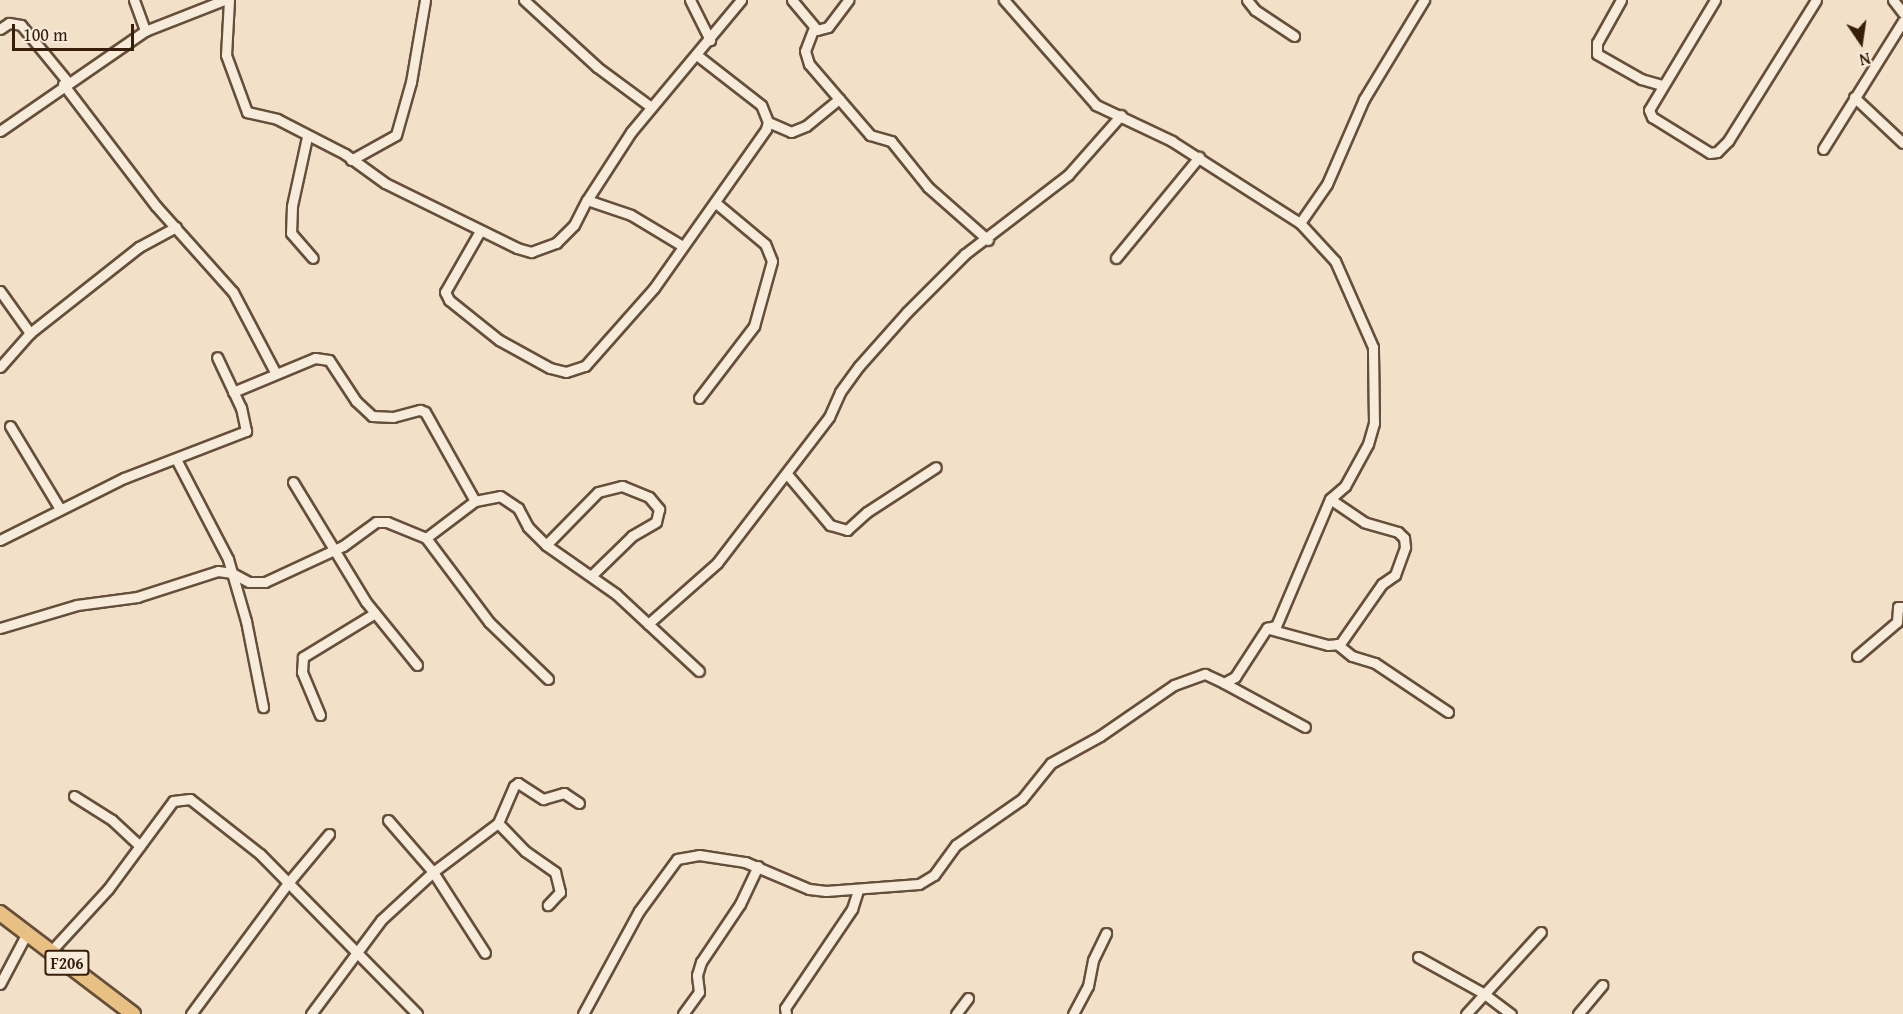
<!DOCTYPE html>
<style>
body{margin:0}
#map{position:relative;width:1903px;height:1014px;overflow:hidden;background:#f2e1c8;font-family:"Gentium Book Plus",serif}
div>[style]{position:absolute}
.roads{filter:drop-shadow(2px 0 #664f3a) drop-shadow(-2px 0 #664f3a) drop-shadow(0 2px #664f3a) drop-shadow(0 -2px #664f3a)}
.minor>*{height:9px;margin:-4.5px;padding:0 4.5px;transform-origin:4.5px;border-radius:4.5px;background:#f7ecdb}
.primary>*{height:14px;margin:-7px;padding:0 7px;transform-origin:7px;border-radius:7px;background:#e9c084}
span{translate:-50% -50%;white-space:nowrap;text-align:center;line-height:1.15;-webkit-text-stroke:5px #f7ecdb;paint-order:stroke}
.shield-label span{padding:2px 4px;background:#f7ecdb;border:2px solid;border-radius:4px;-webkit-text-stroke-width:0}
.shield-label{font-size:16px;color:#381e0a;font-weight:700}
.north{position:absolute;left:1831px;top:12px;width:60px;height:60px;-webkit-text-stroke:4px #f7ecdb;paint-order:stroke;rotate:167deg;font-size:16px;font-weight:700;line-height:24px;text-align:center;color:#381e0a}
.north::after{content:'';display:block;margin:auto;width:21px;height:27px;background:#381e0a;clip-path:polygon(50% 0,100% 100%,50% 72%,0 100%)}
.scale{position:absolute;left:12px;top:24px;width:122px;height:27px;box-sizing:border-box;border:3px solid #381e0a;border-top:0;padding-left:8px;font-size:18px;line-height:21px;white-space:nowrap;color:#381e0a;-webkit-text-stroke:4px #f7ecdb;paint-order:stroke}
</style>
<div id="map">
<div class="roads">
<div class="minor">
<div style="left:134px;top:0;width:33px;rotate:70deg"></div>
<div style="left:229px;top:0;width:55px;rotate:93.1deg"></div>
<div style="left:226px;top:55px;width:61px;rotate:69.8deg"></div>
<div style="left:247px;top:112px;width:31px;rotate:13deg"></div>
<div style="left:277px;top:119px;width:76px;rotate:27.2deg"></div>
<div style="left:345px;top:154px;width:49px;rotate:35.9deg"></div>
<div style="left:385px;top:183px;width:147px;rotate:26.2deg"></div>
<div style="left:517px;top:248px;width:15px;rotate:16deg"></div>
<div style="left:531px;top:252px;width:27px;rotate:-20deg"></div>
<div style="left:556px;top:243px;width:25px;rotate:-45deg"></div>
<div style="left:574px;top:225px;width:28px;rotate:-63deg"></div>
<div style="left:587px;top:200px;width:46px;rotate:18.8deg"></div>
<div style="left:631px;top:215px;width:58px;rotate:31deg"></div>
<div style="left:524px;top:0;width:99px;rotate:42.5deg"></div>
<div style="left:597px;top:67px;width:67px;rotate:36.5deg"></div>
<div style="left:690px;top:0;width:45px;rotate:63.4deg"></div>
<div style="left:792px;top:0;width:39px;rotate:50deg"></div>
<div style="left:817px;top:30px;width:11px;rotate:-15deg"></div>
<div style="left:828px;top:27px;width:34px;rotate:-53deg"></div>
<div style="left:1247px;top:0;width:13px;rotate:51deg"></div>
<div style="left:1255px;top:10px;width:47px;rotate:33.7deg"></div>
<div style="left:1621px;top:0;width:49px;rotate:119.2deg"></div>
<div style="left:1597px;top:43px;width:11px;rotate:90deg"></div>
<div style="left:1597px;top:54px;width:51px;rotate:29.6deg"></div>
<div style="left:1641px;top:79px;width:22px;rotate:16deg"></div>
<div style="left:1715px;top:0;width:128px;rotate:121deg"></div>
<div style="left:1649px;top:110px;width:8px;rotate:67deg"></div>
<div style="left:1652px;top:117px;width:68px;rotate:31.8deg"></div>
<div style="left:1710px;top:153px;width:7px;rotate:-8deg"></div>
<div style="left:1717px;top:152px;width:16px;rotate:-45deg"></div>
<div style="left:1728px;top:141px;width:166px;rotate:-58deg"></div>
<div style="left:1893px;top:0;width:16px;rotate:52deg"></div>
<div style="left:0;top:29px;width:11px;rotate:-34deg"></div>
<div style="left:9px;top:23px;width:12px;rotate:9deg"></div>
<div style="left:21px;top:25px;width:72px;rotate:50.6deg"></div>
<div style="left:813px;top:30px;width:22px;rotate:111deg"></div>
<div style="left:805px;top:51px;width:14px;rotate:73deg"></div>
<div style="left:809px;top:64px;width:94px;rotate:49.3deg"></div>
<div style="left:870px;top:135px;width:22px;rotate:16deg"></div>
<div style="left:891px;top:141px;width:59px;rotate:51.2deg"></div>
<div style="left:928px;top:187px;width:80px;rotate:41.5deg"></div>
<div style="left:63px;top:84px;width:153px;rotate:52.7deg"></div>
<div style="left:156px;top:206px;width:115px;rotate:48.2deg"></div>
<div style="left:233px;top:292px;width:90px;rotate:62.3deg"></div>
<div style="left:1854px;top:97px;width:67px;rotate:43.2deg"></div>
<div style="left:768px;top:122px;width:25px;rotate:23deg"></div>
<div style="left:791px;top:132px;width:16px;rotate:-22deg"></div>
<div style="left:806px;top:126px;width:43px;rotate:-39.3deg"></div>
<div style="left:0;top:131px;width:176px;rotate:-34.6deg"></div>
<div style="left:145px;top:31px;width:85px;rotate:-21.4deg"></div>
<div style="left:307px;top:137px;width:71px;rotate:102.3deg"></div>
<div style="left:292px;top:206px;width:27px;rotate:92deg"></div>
<div style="left:291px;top:233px;width:33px;rotate:49deg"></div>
<div style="left:1823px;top:149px;width:151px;rotate:-58deg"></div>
<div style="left:351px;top:160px;width:51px;rotate:-29.1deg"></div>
<div style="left:396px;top:135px;width:55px;rotate:-74.2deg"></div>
<div style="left:411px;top:82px;width:83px;rotate:-80.3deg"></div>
<div style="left:587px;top:200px;width:81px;rotate:-57.1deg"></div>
<div style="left:631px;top:132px;width:172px;rotate:-50.2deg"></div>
<div style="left:1300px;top:223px;width:47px;rotate:-55.3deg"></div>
<div style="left:1327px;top:184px;width:93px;rotate:-66.5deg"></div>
<div style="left:1364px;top:99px;width:116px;rotate:-58.8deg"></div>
<div style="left:480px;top:231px;width:70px;rotate:119.8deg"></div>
<div style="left:445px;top:292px;width:9px;rotate:63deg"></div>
<div style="left:449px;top:300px;width:64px;rotate:38.7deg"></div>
<div style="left:499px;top:340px;width:58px;rotate:28.8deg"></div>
<div style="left:550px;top:368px;width:16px;rotate:14deg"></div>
<div style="left:566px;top:372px;width:20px;rotate:-18deg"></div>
<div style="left:585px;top:366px;width:104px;rotate:-48.5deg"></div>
<div style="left:654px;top:288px;width:194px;rotate:-54.8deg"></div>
<div style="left:766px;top:129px;width:7px;rotate:-74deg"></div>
<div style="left:768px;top:122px;width:18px;rotate:-112deg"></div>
<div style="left:761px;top:105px;width:80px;rotate:-142.1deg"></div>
<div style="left:1116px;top:258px;width:131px;rotate:-50.6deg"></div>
<div style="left:0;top:291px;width:52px;rotate:54.5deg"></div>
<div style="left:0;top:367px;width:45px;rotate:-48.6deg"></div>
<div style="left:30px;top:333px;width:139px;rotate:-38.3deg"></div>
<div style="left:139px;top:247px;width:42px;rotate:-28.4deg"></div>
<div style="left:233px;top:392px;width:89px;rotate:-22.5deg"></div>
<div style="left:315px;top:358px;width:14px;rotate:8deg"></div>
<div style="left:329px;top:360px;width:49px;rotate:56.6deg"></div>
<div style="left:356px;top:401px;width:22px;rotate:43deg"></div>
<div style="left:372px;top:416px;width:21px;rotate:3deg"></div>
<div style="left:393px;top:417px;width:28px;rotate:-15deg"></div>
<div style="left:420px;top:410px;width:5px;rotate:22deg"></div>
<div style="left:425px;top:412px;width:102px;rotate:60.7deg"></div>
<div style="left:699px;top:398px;width:91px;rotate:-52.6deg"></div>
<div style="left:754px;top:326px;width:67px;rotate:-74.5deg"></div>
<div style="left:772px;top:261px;width:18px;rotate:-112deg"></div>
<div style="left:765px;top:244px;width:64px;rotate:-140.1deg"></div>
<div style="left:10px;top:426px;width:97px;rotate:58.9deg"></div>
<div style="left:176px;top:459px;width:113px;rotate:62.5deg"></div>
<div style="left:228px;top:559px;width:65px;rotate:73.8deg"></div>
<div style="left:246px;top:621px;width:88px;rotate:78.8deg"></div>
<div style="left:787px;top:474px;width:67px;rotate:49.9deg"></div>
<div style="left:830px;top:525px;width:18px;rotate:16deg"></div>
<div style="left:847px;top:530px;width:27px;rotate:-42deg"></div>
<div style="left:867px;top:512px;width:82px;rotate:-33.1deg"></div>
<div style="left:293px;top:482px;width:140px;rotate:58.7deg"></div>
<div style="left:366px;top:602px;width:81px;rotate:51deg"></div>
<div style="left:426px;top:538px;width:105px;rotate:53.1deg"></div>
<div style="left:489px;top:622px;width:82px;rotate:44deg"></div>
<div style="left:0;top:540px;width:139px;rotate:-26.6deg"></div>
<div style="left:124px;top:478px;width:131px;rotate:-21.1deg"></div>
<div style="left:246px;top:431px;width:24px;rotate:-102deg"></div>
<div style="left:241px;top:408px;width:56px;rotate:-115.2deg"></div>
<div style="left:546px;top:545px;width:74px;rotate:-45.5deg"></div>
<div style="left:598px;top:492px;width:25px;rotate:-14deg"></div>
<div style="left:622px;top:486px;width:29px;rotate:22deg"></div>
<div style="left:649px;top:497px;width:16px;rotate:50deg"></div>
<div style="left:659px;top:509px;width:13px;rotate:103deg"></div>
<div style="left:656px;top:522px;width:28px;rotate:150deg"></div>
<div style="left:632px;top:536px;width:57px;rotate:135.7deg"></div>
<div style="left:648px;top:624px;width:92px;rotate:-41.5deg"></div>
<div style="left:717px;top:563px;width:184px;rotate:-52.5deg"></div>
<div style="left:829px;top:417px;width:27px;rotate:-66deg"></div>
<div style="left:840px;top:392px;width:32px;rotate:-54deg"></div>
<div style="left:859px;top:366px;width:72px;rotate:-48.4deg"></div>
<div style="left:907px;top:312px;width:82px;rotate:-45deg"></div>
<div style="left:965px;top:254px;width:130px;rotate:-37.5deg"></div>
<div style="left:1068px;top:175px;width:80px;rotate:-48.5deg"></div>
<div style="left:0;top:628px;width:80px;rotate:-16.6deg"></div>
<div style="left:77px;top:605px;width:61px;rotate:-7.6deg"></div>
<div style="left:137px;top:597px;width:85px;rotate:-17.8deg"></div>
<div style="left:218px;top:571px;width:14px;rotate:8deg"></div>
<div style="left:232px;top:573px;width:19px;rotate:28deg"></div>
<div style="left:249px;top:582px;width:16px"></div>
<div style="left:265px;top:582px;width:86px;rotate:-24.8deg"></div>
<div style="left:343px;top:546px;width:41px;rotate:-36deg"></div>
<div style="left:376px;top:522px;width:11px"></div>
<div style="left:387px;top:522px;width:42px;rotate:22.3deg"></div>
<div style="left:426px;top:538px;width:61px;rotate:-37.1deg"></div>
<div style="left:475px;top:501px;width:25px;rotate:-11deg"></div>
<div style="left:500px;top:496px;width:22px;rotate:34deg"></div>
<div style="left:518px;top:508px;width:21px;rotate:62deg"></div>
<div style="left:528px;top:527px;width:25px;rotate:45deg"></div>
<div style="left:546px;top:545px;width:85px;rotate:35deg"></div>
<div style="left:616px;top:594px;width:113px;rotate:42.9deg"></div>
<div style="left:1269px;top:629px;width:61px;rotate:15.2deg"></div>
<div style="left:1328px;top:645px;width:12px;rotate:-5deg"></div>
<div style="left:1340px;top:644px;width:73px;rotate:-55deg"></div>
<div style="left:1382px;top:584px;width:16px;rotate:-35deg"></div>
<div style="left:1395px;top:575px;width:30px;rotate:-70deg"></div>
<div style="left:1405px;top:547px;width:9px;rotate:-96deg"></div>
<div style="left:1404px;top:538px;width:8px;rotate:-135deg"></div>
<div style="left:1398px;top:532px;width:35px;rotate:-164deg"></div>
<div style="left:1364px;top:522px;width:41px;rotate:-145.9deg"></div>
<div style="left:1337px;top:644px;width:19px;rotate:39deg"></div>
<div style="left:1352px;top:656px;width:24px;rotate:17deg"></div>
<div style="left:1375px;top:663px;width:88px;rotate:33.9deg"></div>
<div style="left:1857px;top:656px;width:52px;rotate:-40.4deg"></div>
<div style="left:1897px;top:622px;width:15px;rotate:-86deg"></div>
<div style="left:1898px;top:607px;width:5px"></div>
<div style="left:1224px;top:683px;width:92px;rotate:28.5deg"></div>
<div style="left:320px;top:715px;width:47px;rotate:-112.7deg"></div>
<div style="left:302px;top:672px;width:15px;rotate:-86deg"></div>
<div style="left:303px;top:657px;width:84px;rotate:-31.4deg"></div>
<div style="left:74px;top:796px;width:45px;rotate:32.3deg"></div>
<div style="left:112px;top:820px;width:38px;rotate:43deg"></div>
<div style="left:388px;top:820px;width:69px;rotate:49.1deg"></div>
<div style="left:433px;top:872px;width:96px;rotate:57.3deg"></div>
<div style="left:498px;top:823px;width:40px;rotate:-66.6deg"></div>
<div style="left:514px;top:786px;width:5px;rotate:-37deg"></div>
<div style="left:518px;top:783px;width:30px;rotate:33deg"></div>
<div style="left:543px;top:799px;width:22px;rotate:-16deg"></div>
<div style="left:564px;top:793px;width:18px;rotate:34deg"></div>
<div style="left:51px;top:951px;width:84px;rotate:-47.4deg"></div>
<div style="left:108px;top:889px;width:109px;rotate:-53.5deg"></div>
<div style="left:173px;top:801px;width:17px;rotate:-7deg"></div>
<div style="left:190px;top:799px;width:89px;rotate:38.2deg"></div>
<div style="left:260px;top:854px;width:224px;rotate:45.5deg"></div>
<div style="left:1418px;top:957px;width:74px;rotate:29deg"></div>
<div style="left:1483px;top:993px;width:35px;rotate:37deg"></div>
<div style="left:0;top:984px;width:58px;rotate:-62.1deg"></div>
<div style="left:191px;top:1014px;width:163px;rotate:-53.5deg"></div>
<div style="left:288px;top:883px;width:64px;rotate:-50.1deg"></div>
<div style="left:311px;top:1014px;width:117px;rotate:-53.3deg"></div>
<div style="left:381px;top:920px;width:71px;rotate:-42.7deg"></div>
<div style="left:433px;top:872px;width:81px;rotate:-37deg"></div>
<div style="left:498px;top:823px;width:39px;rotate:46deg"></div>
<div style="left:525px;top:851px;width:37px;rotate:35deg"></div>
<div style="left:555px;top:872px;width:21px;rotate:76deg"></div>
<div style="left:560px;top:892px;width:18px;rotate:133deg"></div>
<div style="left:583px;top:1014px;width:117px;rotate:-61.5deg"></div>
<div style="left:639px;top:911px;width:64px;rotate:-53.8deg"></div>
<div style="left:677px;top:859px;width:22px;rotate:-10deg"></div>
<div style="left:699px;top:855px;width:47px;rotate:8.7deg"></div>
<div style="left:745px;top:862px;width:69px;rotate:22.9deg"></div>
<div style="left:809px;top:889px;width:17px;rotate:7deg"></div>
<div style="left:826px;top:891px;width:93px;rotate:-4.3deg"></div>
<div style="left:919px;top:884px;width:17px;rotate:-31deg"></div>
<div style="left:934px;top:875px;width:37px;rotate:-54deg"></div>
<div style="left:956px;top:845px;width:80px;rotate:-34.9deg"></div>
<div style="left:1022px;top:799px;width:46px;rotate:-51.1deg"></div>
<div style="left:1051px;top:763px;width:56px;rotate:-28.9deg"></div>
<div style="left:1100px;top:736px;width:90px;rotate:-34.6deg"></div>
<div style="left:1174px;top:685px;width:33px;rotate:-20deg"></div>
<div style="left:1205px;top:674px;width:21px;rotate:25deg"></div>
<div style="left:1224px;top:683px;width:13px;rotate:-29deg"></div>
<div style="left:1235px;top:677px;width:59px;rotate:-56.9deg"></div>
<div style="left:1267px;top:628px;width:9px;rotate:-13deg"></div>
<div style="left:1276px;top:626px;width:138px;rotate:-67deg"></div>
<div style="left:1330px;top:499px;width:20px;rotate:-41deg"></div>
<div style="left:1345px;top:486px;width:48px;rotate:-61.3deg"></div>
<div style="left:1368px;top:444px;width:22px;rotate:-74deg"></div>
<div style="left:1374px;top:423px;width:76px;rotate:-90.8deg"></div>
<div style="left:1373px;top:347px;width:94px;rotate:-113.8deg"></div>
<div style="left:1335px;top:261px;width:52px;rotate:-132.6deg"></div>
<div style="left:1300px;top:223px;width:152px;rotate:-147.4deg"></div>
<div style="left:1172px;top:141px;width:84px;rotate:-154.7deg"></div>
<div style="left:1096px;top:105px;width:140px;rotate:-131.2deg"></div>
<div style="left:683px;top:1014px;width:27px;rotate:-54deg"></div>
<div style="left:699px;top:992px;width:17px;rotate:-97deg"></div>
<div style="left:697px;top:975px;width:14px;rotate:-73deg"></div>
<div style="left:701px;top:962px;width:70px;rotate:-56.1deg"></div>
<div style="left:740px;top:904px;width:42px;rotate:-64.7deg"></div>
<div style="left:786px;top:1014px;width:6px;rotate:-99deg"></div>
<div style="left:785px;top:1008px;width:120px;rotate:-55.9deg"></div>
<div style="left:852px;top:909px;width:20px;rotate:-72deg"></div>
<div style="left:956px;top:1014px;width:20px;rotate:-53deg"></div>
<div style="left:1073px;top:1014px;width:32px;rotate:-62deg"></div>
<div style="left:1088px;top:986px;width:26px;rotate:-79deg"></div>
<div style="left:1093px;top:960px;width:30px;rotate:-64deg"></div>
<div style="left:1466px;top:1014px;width:111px;rotate:-47.6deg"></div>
<div style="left:1578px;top:1014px;width:38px;rotate:-50deg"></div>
</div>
<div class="primary">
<div style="left:0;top:913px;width:167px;rotate:37.2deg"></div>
</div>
</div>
<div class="shield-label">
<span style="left:67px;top:963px">F206</span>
</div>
<div class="north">N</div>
<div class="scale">100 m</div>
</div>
